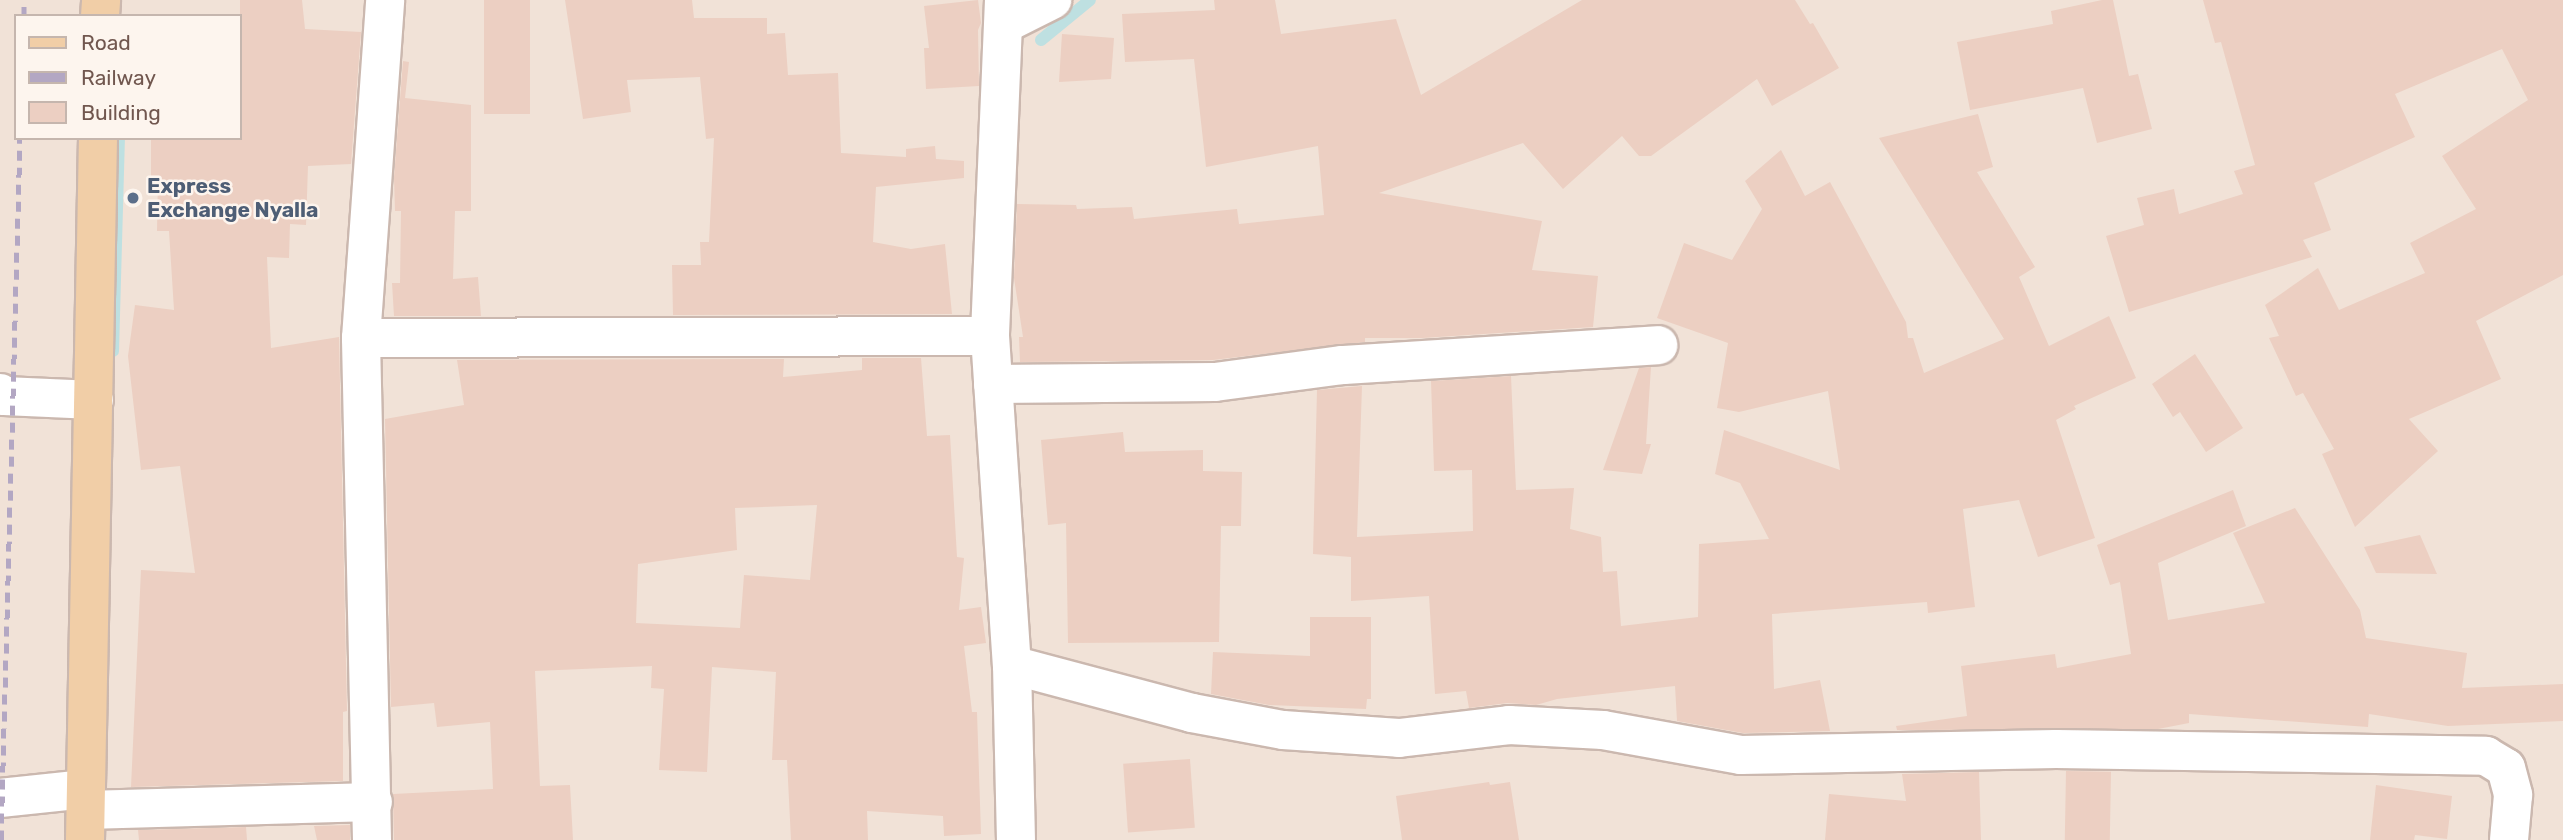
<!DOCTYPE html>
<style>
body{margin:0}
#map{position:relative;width:2563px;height:840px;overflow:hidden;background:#faf1e8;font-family:Rubik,sans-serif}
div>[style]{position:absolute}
.residential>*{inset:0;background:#f1e2d7}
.stream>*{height:12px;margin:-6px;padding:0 6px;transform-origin:6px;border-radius:6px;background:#bee0e1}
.building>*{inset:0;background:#eccfc2;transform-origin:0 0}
.roads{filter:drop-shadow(2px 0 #cbb8af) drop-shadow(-2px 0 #cbb8af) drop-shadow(0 2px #cbb8af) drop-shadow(0 -2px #cbb8af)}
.minor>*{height:38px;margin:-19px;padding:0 19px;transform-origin:19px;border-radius:19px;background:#fff}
.major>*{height:38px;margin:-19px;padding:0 19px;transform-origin:19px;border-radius:19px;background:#f1cea7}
.rail>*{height:5px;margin-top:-2.5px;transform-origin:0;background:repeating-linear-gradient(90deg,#b3a7c3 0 10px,transparent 0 17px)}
.dots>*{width:19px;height:19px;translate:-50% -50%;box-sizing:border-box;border:4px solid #fdf5ee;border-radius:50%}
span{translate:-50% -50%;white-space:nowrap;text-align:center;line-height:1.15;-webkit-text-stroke:5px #fdf5ee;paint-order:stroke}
.service-label{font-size:21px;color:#4e5e75;font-weight:700}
.left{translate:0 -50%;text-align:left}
.legend{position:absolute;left:14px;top:14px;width:228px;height:126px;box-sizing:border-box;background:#fdf5ee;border:2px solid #c5b6ae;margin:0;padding:9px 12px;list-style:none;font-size:21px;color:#71574f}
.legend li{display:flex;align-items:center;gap:14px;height:35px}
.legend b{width:35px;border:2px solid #c5b6ae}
</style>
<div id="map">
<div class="residential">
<div style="clip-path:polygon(evenodd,0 0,2563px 0,2563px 840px,0 840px,0 0,16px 16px,240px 16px,240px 138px,16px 138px,16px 16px)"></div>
</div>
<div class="stream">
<div style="left:1041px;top:40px;width:63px;rotate:-39.2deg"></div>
<div style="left:113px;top:351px;width:213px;rotate:-88.4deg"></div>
</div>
<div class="building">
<div style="clip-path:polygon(240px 0,302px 0,305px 29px,361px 32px,351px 164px,308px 166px,306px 225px,290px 224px,289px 258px,267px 257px,271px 348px,339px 337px,347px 711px,343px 712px,343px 781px,131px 787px,141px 570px,195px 573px,180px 466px,141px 470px,128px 356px,135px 305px,174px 310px,169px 231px,157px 231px,158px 176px,151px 177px,151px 138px,240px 138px)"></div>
<div style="left:484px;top:0;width:46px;height:114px"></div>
<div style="clip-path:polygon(565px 0,692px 0,694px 18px,767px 18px,767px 34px,785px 33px,788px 75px,838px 73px,841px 153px,906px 157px,906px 149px,935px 146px,936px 159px,964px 161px,964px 178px,876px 187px,873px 242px,911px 249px,945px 244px,952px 314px,673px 315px,672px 265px,701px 265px,700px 242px,709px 242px,714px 138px,706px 139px,700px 77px,627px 80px,631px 112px,583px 119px)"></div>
<div style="clip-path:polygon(978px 0,981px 23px,978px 30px,979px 86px,926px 89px,924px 48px,929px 48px,924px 6px)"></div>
<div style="clip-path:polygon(1214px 0,1275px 0,1281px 34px,1396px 19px,1421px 95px,1582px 0,1795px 0,1810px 24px,1813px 23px,1839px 68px,1772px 106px,1757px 79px,1651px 156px,1639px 156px,1622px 136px,1563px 189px,1523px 143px,1379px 193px,1542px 221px,1532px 270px,1598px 276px,1593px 327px,1422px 338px,1365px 338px,1365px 342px,1213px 360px,1020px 362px,1019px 337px,1023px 337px,1014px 278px,1017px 204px,1076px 205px,1077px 209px,1132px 207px,1134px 219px,1237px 209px,1239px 224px,1324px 215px,1318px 146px,1206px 167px,1194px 59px,1125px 62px,1122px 14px,1215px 10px)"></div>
<div style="clip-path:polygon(2102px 0,2113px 0,2129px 76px,2138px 74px,2152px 129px,2097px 143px,2083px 88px,1970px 110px,1957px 42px,2053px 24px,2051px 11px)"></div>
<div style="clip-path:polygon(2203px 0,2563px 0,2563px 275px,2476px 321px,2501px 379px,2409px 419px,2438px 451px,2355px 527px,2322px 454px,2334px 449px,2303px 393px,2296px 396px,2269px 338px,2279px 336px,2265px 305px,2318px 268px,2339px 310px,2425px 273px,2410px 243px,2476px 209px,2442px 156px,2528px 100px,2502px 49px,2395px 94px,2415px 137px,2314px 183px,2331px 230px,2303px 240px,2312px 257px,2129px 312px,2106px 236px,2144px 225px,2137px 198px,2174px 189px,2179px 214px,2243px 194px,2234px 171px,2255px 165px,2221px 42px,2215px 43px)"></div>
<div style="clip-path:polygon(1062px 34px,1114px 38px,1111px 79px,1059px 82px)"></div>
<div style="clip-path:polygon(403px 61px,409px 62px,405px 98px,471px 105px,471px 211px,455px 211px,453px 279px,478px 277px,481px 316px,394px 316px,392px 283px,400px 283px,401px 211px,395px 211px,394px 177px)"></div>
<div style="clip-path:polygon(1978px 114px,1993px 167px,1977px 172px,2035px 267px,2019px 277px,2049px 346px,2109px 316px,2136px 378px,2074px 406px,2076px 409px,2056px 420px,2095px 538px,2038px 557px,2019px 500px,1963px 509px,1975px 607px,1928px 613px,1927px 602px,1772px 614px,1774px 689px,1820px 680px,1830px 731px,1743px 733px,1677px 721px,1675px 686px,1557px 699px,1536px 705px,1507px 703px,1469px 708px,1466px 691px,1435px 694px,1429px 596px,1351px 601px,1351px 557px,1313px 554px,1317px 390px,1362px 386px,1357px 537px,1473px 531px,1472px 470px,1434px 471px,1431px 381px,1511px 376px,1516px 490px,1574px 488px,1570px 529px,1601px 537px,1603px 572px,1617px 571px,1621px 626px,1698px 617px,1699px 544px,1769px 539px,1740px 483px,1715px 474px,1724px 430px,1840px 470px,1828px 391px,1739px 412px,1717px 408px,1728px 343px,1657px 318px,1684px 243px,1732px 260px,1762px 209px,1745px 181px,1781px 150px,1805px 196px,1830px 182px,1906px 322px,1908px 338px,1913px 338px,1924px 373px,2004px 339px,1879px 138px)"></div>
<div style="clip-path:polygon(2195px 354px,2243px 428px,2206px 452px,2180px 412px,2173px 417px,2152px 384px)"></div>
<div style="clip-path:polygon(evenodd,862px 358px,921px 358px,927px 436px,950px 435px,957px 557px,964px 558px,959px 610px,981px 607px,986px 643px,964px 646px,972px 712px,977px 712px,981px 834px,944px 836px,943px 816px,867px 811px,868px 840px,791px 840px,787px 760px,772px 760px,776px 672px,712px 667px,707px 772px,659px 770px,664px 689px,651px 688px,652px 666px,535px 671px,540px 786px,570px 785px,573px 840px,394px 840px,393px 794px,493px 789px,490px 722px,437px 727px,434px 703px,391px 707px,385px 419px,464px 405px,457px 360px,784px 359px,783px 377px,862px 370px,862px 358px,817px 505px,810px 580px,744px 575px,740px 628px,636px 623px,638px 564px,737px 550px,735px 508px,817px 505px)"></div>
<div style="clip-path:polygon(1651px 367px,1646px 444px,1651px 444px,1642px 474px,1603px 470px,1639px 368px)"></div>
<div style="clip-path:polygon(1123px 432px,1125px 452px,1203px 450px,1203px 471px,1242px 472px,1241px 526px,1221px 526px,1219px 642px,1068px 643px,1066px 523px,1048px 525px,1041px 440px)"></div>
<div style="clip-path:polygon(2233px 490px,2246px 526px,2158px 563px,2168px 620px,2265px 603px,2233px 533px,2295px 508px,2360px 610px,2366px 638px,2467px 653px,2462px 688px,2563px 684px,2563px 721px,2448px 726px,2369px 714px,2368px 727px,2189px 714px,2189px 723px,2158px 729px,1897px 730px,1896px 726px,1967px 716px,1961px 666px,2055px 654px,2057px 668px,2131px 654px,2120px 582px,2110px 585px,2097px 545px)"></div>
<div style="clip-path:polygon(2420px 535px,2437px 574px,2376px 573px,2364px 547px)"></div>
<div style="clip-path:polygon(1310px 617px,1371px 617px,1371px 699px,1367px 699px,1366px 709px,1269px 705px,1211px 694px,1213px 652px,1310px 656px)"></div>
<div style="left:1190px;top:759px;width:69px;height:67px;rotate:86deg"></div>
<div style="left:2066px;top:771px;width:45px;height:69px;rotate:1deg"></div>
<div style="clip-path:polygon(1979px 772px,1981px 840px,1825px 840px,1829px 794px,1906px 801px,1902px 774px)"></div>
<div style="clip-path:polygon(1489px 782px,1490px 785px,1510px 782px,1519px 840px,1402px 840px,1396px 796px)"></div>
<div style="clip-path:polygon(2376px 785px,2452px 796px,2447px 839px,2415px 835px,2414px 840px,2370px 840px)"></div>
<div style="clip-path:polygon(350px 825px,350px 840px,317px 840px,314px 826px)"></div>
<div style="clip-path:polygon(246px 827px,247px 840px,139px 840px,138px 830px)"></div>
</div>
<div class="roads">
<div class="minor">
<div style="left:1004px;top:0;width:336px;rotate:92.4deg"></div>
<div style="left:990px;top:336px;width:330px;rotate:86.2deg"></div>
<div style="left:1012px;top:665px;width:175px;rotate:88.7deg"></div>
<div style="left:1004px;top:24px;width:54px;rotate:-26.6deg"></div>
<div style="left:361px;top:338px;width:629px;rotate:-0.18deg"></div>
<div style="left:993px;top:384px;width:222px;rotate:-0.5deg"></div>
<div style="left:1215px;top:382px;width:129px;rotate:-7.6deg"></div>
<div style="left:1343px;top:365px;width:316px;rotate:-3.6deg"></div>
<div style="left:0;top:393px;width:5px;rotate:37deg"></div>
<div style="left:4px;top:396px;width:90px;rotate:2.5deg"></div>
<div style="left:1012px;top:665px;width:186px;rotate:14.9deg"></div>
<div style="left:1192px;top:713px;width:93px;rotate:10.6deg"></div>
<div style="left:1283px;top:730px;width:116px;rotate:3.9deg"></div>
<div style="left:1399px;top:738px;width:111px;rotate:-6.7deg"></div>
<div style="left:1509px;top:725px;width:94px;rotate:3deg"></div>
<div style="left:1603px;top:730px;width:140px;rotate:10.3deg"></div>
<div style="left:1741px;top:755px;width:315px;rotate:-1.1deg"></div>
<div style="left:2056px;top:749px;width:430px;rotate:0.9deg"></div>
<div style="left:2486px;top:756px;width:23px;rotate:31deg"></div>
<div style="left:2506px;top:768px;width:28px;rotate:75deg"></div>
<div style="left:2513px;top:795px;width:45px;rotate:95.1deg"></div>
<div style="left:0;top:798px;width:86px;rotate:-6deg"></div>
<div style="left:86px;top:810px;width:287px;rotate:-1.6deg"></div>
<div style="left:372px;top:840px;width:502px;rotate:-91.26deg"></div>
<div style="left:361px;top:338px;width:339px;rotate:-85.9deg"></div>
</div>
<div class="major">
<div style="left:100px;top:16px;width:16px;rotate:-86deg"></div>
<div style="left:85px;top:840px;width:702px;rotate:-88.94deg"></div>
</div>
</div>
<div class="rail">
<div style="left:24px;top:16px;width:16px;rotate:-90deg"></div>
<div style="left:1px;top:840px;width:702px;rotate:-88.45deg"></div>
</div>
<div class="dots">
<div style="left:133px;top:198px;background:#5c6f8a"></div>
</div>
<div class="service-label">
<span class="left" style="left:147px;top:198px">Express<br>Exchange Nyalla</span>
</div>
<ul class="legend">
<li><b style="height:9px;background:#f1cea7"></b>Road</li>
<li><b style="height:9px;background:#b3a7c3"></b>Railway</li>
<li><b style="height:19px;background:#eccfc2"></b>Building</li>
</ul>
</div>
